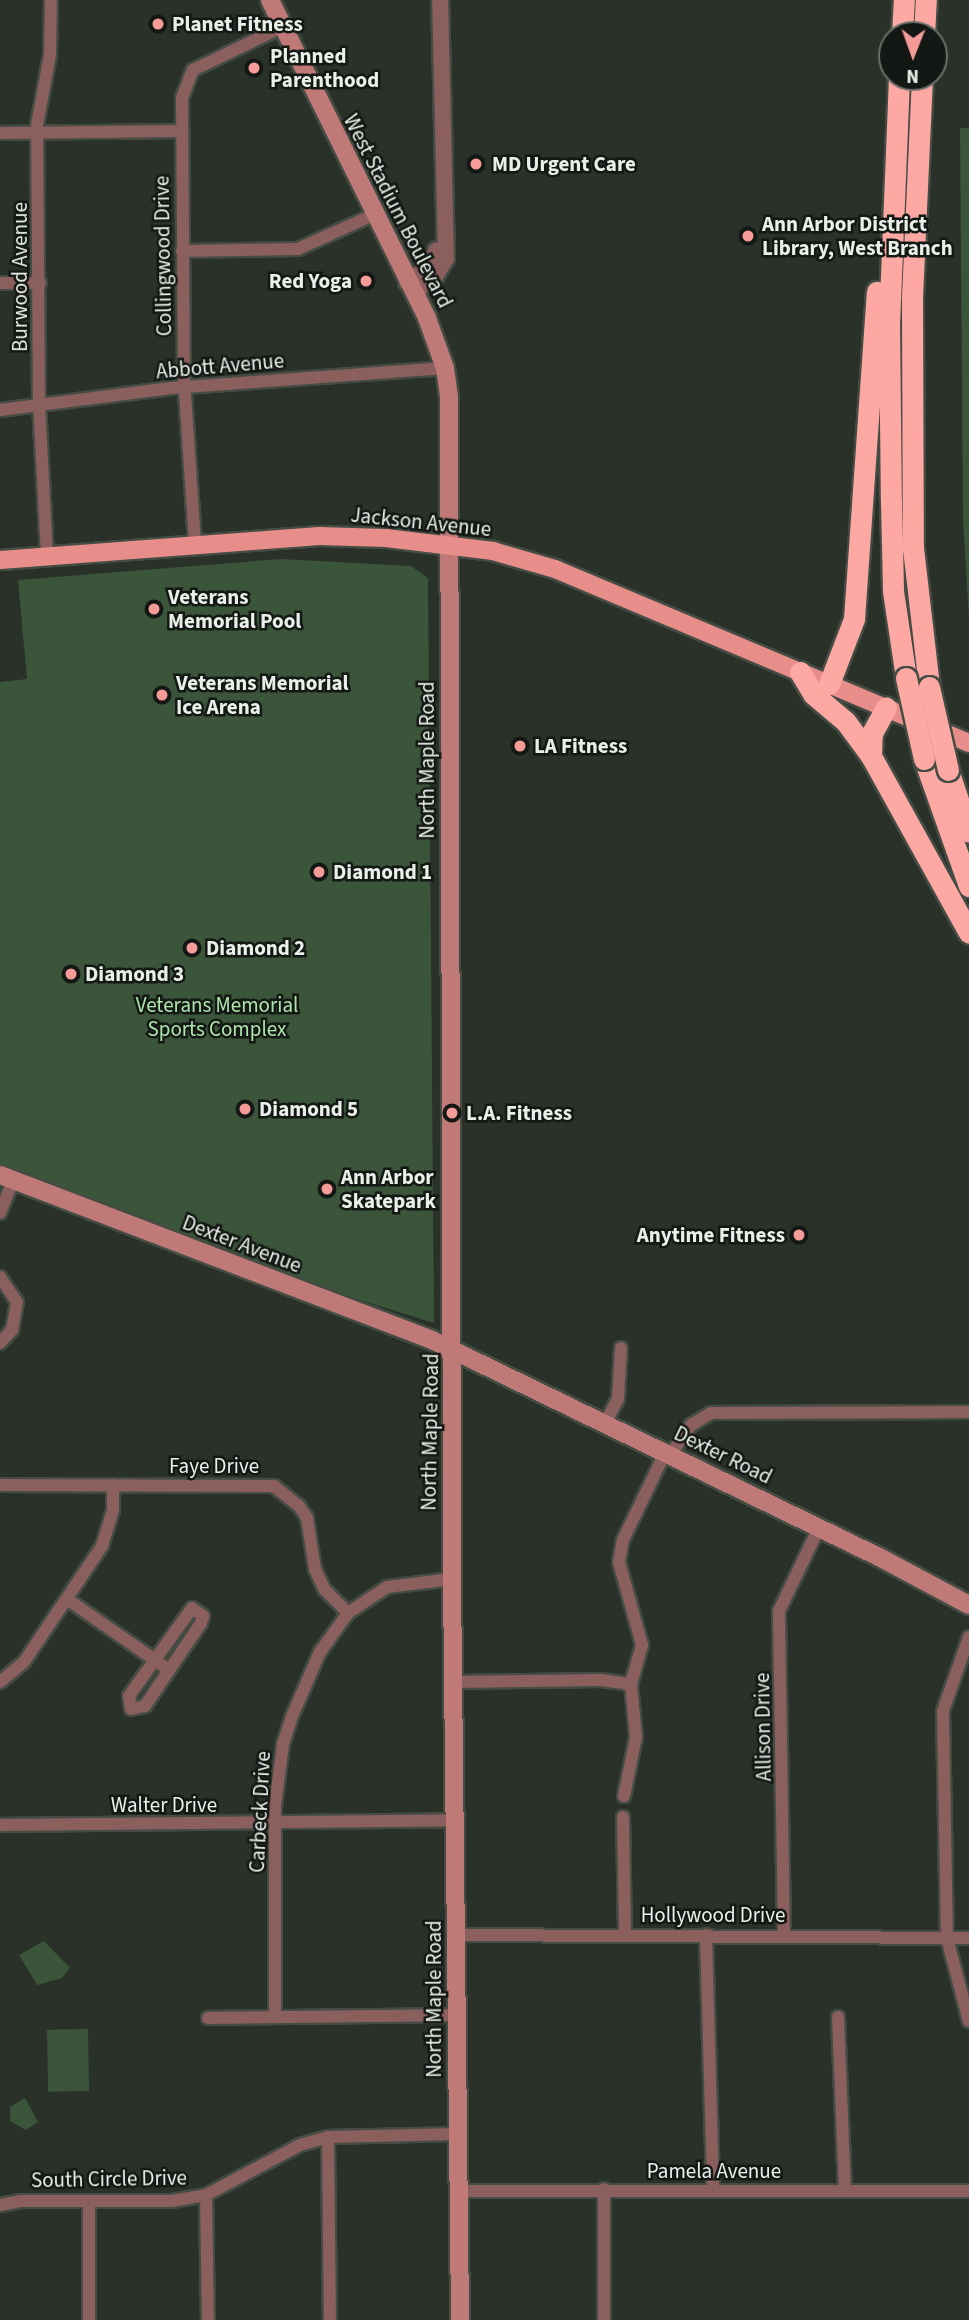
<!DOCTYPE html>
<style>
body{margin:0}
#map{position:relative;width:969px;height:2320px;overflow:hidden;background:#293129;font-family:"Source Sans 3",sans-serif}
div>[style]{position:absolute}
.green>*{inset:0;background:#3a5539;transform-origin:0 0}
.roads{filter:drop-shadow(2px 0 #444c44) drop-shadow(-2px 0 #444c44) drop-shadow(0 2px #444c44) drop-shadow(0 -2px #444c44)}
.minor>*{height:12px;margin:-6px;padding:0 6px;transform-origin:6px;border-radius:6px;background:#8b5f5d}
.tertiary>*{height:16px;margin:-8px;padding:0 8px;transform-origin:8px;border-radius:8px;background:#8b5f5d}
.secondary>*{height:18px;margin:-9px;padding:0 9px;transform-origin:9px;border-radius:9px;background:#bf7a77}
.primary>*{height:18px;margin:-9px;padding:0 9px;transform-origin:9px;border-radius:9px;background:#e78e8a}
.motorway>*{height:21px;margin:-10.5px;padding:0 10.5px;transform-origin:10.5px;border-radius:10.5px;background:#fea8a4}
.bridges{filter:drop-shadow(2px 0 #444c44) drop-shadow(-2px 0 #444c44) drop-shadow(0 2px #444c44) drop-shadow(0 -2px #444c44)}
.motorway-bridge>*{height:21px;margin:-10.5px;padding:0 10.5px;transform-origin:10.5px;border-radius:10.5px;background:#fea8a4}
.dots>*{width:19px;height:19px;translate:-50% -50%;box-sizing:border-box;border:4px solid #141814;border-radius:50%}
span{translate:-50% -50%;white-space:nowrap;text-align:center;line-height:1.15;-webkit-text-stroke:5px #141814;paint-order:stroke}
.poi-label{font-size:21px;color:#eaefe9;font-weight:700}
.left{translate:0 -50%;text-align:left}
.right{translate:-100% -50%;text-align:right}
.street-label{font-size:21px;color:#eaefe9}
.park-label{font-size:21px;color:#ade6ab}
.north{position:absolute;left:878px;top:21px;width:70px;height:70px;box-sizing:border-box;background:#141814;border:2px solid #6a6e69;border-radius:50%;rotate:181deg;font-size:19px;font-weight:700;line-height:28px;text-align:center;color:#eaefe9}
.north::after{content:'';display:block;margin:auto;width:24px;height:32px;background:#f59b98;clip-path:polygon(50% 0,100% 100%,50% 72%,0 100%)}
</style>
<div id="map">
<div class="green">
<div style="clip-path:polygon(960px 128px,969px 128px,969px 619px,963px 520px)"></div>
<div style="clip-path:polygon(280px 559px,411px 566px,428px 578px,434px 1323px,296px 1280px,0 1167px,0 682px,27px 679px,18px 580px)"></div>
<div style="clip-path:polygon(44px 1941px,70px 1968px,62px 1978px,37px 1985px,19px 1955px)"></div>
<div style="left:88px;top:2029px;width:62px;height:41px;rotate:89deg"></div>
<div style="clip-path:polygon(25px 2098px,38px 2122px,26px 2130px,10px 2121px,10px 2107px)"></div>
</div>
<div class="roads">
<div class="minor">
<div style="left:0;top:133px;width:181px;rotate:-0.6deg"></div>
<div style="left:182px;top:251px;width:116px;rotate:-1deg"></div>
<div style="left:298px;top:249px;width:82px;rotate:-24.4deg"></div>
<div style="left:0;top:283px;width:40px"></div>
<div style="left:0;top:410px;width:173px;rotate:-7.3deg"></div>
<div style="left:172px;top:388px;width:274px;rotate:-4.2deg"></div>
<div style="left:195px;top:543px;width:164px;rotate:-93.8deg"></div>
<div style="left:184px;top:379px;width:281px;rotate:-90.4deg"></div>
<div style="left:182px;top:98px;width:30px;rotate:-69deg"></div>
<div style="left:193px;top:70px;width:99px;rotate:-25.8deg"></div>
<div style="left:47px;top:556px;width:152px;rotate:-93deg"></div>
<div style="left:39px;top:404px;width:279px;rotate:-90.4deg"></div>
<div style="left:37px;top:125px;width:71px;rotate:-79.5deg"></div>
<div style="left:50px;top:55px;width:55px;rotate:-89deg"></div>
<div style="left:0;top:1213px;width:35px;rotate:-68deg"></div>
<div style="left:0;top:1277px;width:30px;rotate:56deg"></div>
<div style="left:17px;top:1302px;width:28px;rotate:100deg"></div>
<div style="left:12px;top:1330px;width:18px;rotate:133deg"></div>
<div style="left:605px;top:1424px;width:28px;rotate:-63deg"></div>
<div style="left:618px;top:1399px;width:51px;rotate:-86.6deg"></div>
<div style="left:670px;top:1455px;width:37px;rotate:-55deg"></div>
<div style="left:691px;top:1425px;width:23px;rotate:-31deg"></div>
<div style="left:711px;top:1413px;width:258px;rotate:-0.2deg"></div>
<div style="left:0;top:1485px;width:274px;rotate:0.2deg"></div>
<div style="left:274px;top:1486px;width:32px;rotate:39deg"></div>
<div style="left:299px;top:1506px;width:14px;rotate:56deg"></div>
<div style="left:307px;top:1518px;width:52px;rotate:81.1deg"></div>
<div style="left:315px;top:1569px;width:23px;rotate:65deg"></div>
<div style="left:325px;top:1590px;width:33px;rotate:45deg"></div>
<div style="left:67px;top:1599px;width:124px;rotate:34.8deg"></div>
<div style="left:192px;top:1608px;width:14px;rotate:36deg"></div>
<div style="left:203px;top:1616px;width:7px;rotate:106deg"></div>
<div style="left:201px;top:1623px;width:100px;rotate:124deg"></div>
<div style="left:145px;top:1706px;width:14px;rotate:168deg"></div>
<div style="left:131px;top:1709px;width:13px;rotate:-99deg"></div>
<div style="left:129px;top:1696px;width:108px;rotate:-54.4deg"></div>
<div style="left:969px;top:1637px;width:78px;rotate:109.4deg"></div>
<div style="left:943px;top:1711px;width:227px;rotate:89deg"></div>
<div style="left:947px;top:1938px;width:86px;rotate:75.2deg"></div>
<div style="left:0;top:1682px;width:31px;rotate:-40deg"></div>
<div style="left:24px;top:1662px;width:140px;rotate:-56.1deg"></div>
<div style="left:102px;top:1546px;width:38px;rotate:-73deg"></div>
<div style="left:113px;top:1510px;width:25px;rotate:-90deg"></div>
<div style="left:453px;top:1682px;width:148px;rotate:-0.8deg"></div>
<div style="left:601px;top:1680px;width:30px;rotate:8deg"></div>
<div style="left:624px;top:1796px;width:60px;rotate:-78.5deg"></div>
<div style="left:636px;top:1737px;width:53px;rotate:-95.4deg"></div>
<div style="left:631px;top:1684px;width:41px;rotate:-74.2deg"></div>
<div style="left:642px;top:1645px;width:86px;rotate:-105.5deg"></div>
<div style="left:619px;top:1562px;width:22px;rotate:-80deg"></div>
<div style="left:623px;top:1540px;width:97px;rotate:-64.2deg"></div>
<div style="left:623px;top:1817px;width:117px;rotate:89deg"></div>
<div style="left:0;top:1825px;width:455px;rotate:-0.6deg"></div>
<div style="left:784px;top:1934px;width:323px;rotate:-90.9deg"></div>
<div style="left:779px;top:1611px;width:92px;rotate:-64.3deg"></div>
<div style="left:457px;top:1935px;width:512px;rotate:0.34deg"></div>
<div style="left:706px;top:1935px;width:256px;rotate:88.4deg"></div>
<div style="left:275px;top:2017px;width:211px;rotate:-90deg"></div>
<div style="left:275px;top:1806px;width:63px;rotate:-82.6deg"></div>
<div style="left:283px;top:1744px;width:32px;rotate:-72deg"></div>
<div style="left:293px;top:1714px;width:68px;rotate:-66.5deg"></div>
<div style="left:320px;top:1652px;width:48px;rotate:-54.3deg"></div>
<div style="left:348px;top:1613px;width:47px;rotate:-33.7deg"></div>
<div style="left:387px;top:1587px;width:65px;rotate:-7deg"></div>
<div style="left:838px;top:2017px;width:174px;rotate:87.7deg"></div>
<div style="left:208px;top:2018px;width:249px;rotate:-0.7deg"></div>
<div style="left:328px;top:2137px;width:183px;rotate:89.4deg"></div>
<div style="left:458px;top:2191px;width:511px"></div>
<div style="left:206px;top:2195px;width:125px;rotate:89.1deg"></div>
<div style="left:89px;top:2201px;width:119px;rotate:90deg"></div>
<div style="left:0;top:2205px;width:21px;rotate:-11deg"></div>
<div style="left:21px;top:2201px;width:151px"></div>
<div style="left:172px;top:2201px;width:35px;rotate:-10deg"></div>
<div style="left:206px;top:2195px;width:106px;rotate:-28deg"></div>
<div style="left:300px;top:2145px;width:29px;rotate:-16deg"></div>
<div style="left:328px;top:2137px;width:130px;rotate:-1.3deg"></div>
<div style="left:604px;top:2320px;width:131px;rotate:-90deg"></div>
</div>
<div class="tertiary">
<div style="left:407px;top:282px;width:30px;rotate:-34deg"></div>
<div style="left:432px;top:265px;width:15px;rotate:-74deg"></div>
<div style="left:414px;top:292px;width:26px;rotate:-36deg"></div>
<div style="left:435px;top:277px;width:21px;rotate:-59deg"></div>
<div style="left:446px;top:259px;width:259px;rotate:-91.3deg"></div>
</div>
<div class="secondary">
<div style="left:270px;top:0;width:355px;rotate:63.7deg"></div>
<div style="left:427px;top:318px;width:53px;rotate:70.2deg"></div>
<div style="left:445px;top:368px;width:30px;rotate:82deg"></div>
<div style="left:449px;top:398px;width:1181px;rotate:89.85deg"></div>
<div style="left:452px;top:1579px;width:741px;rotate:89.38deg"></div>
<div style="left:0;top:1175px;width:462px;rotate:20.9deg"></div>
<div style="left:432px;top:1340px;width:497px;rotate:25.9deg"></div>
<div style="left:879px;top:1557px;width:102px;rotate:28.1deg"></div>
</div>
<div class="primary">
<div style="left:0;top:560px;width:320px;rotate:-4.3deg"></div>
<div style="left:319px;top:536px;width:67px;rotate:1.7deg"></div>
<div style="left:386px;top:538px;width:108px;rotate:6.9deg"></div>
<div style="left:493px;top:551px;width:65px;rotate:16.2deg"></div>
<div style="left:555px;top:569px;width:449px;rotate:22.8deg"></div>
</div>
<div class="motorway">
<div style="left:902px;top:35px;width:35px;rotate:-87deg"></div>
<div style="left:924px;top:35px;width:35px;rotate:-87deg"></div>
<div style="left:899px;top:77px;width:244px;rotate:92.3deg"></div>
<div style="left:889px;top:321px;width:180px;rotate:89.4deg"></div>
<div style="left:891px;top:501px;width:90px;rotate:88.7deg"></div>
<div style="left:893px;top:591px;width:88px;rotate:81.5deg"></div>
<div style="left:922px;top:77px;width:221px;rotate:92.6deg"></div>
<div style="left:912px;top:298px;width:250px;rotate:89.8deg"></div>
<div style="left:913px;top:548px;width:140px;rotate:83.4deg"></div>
<div style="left:800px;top:672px;width:26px;rotate:59deg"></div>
<div style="left:813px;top:694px;width:43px;rotate:40.3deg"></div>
<div style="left:846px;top:722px;width:42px;rotate:53.7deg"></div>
<div style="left:871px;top:756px;width:202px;rotate:61deg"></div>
<div style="left:829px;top:684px;width:70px;rotate:-69deg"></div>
<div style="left:854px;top:619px;width:328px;rotate:-86deg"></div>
<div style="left:871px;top:756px;width:23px;rotate:-88deg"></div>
<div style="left:872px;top:733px;width:29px;rotate:-61deg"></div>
<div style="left:924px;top:759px;width:135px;rotate:70.5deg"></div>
<div style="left:948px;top:770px;width:65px;rotate:71.3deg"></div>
</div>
</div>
<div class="bridges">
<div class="motorway-bridge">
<div style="left:906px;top:678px;width:83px;rotate:77.5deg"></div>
<div style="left:929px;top:687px;width:85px;rotate:77.1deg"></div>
</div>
</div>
<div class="dots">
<div style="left:158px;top:24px;background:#f59b98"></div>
<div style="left:254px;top:68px;background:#f59b98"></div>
<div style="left:476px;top:164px;background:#f59b98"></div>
<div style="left:748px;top:236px;background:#f59b98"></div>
<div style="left:366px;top:281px;background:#f59b98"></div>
<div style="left:154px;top:609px;background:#f59b98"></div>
<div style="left:162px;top:695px;background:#f59b98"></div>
<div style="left:520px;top:746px;background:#f59b98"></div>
<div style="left:319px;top:872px;background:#f59b98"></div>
<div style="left:192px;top:948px;background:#f59b98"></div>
<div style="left:71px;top:974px;background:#f59b98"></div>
<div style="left:245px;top:1109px;background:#f59b98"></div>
<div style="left:452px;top:1113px;background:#f59b98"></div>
<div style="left:327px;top:1189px;background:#f59b98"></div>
<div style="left:799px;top:1235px;background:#f59b98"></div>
</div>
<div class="poi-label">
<span class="left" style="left:172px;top:24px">Planet Fitness</span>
<span class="left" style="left:270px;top:68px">Planned<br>Parenthood</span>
<span class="left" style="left:492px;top:164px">MD Urgent Care</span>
<span class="left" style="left:762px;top:236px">Ann Arbor District<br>Library, West Branch</span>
<span class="right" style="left:352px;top:281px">Red Yoga</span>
<span class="left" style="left:168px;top:609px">Veterans<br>Memorial Pool</span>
<span class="left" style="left:176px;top:695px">Veterans Memorial<br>Ice Arena</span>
<span class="left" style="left:534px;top:746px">LA Fitness</span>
<span class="left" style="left:333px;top:872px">Diamond 1</span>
<span class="left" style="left:206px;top:948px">Diamond 2</span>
<span class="left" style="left:85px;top:974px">Diamond 3</span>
<span class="left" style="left:259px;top:1109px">Diamond 5</span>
<span class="left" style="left:466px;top:1113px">L.A. Fitness</span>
<span class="left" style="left:341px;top:1189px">Ann Arbor<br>Skatepark</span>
<span class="right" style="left:785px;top:1235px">Anytime Fitness</span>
</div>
<div class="street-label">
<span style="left:398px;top:211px;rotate:63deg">West Stadium Boulevard</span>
<span style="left:163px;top:256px;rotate:-91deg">Collingwood Drive</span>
<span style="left:20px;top:277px;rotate:-90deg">Burwood Avenue</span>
<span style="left:220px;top:366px;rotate:-5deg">Abbott Avenue</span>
<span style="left:421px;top:522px;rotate:6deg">Jackson Avenue</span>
<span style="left:427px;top:760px;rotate:-90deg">North Maple Road</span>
<span style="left:242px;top:1244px;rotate:21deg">Dexter Avenue</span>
<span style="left:430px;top:1432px;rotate:-89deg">North Maple Road</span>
<span style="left:723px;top:1455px;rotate:26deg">Dexter Road</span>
<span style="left:214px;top:1466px">Faye Drive</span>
<span style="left:763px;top:1727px;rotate:-91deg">Allison Drive</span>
<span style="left:164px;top:1805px">Walter Drive</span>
<span style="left:260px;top:1812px;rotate:-87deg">Carbeck Drive</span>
<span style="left:713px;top:1915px">Hollywood Drive</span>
<span style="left:434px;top:1999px;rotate:-90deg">North Maple Road</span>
<span style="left:714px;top:2171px">Pamela Avenue</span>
<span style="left:109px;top:2179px;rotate:-1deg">South Circle Drive</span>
</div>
<div class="park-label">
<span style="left:217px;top:1017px">Veterans Memorial<br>Sports Complex</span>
</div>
<div class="north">N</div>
</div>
